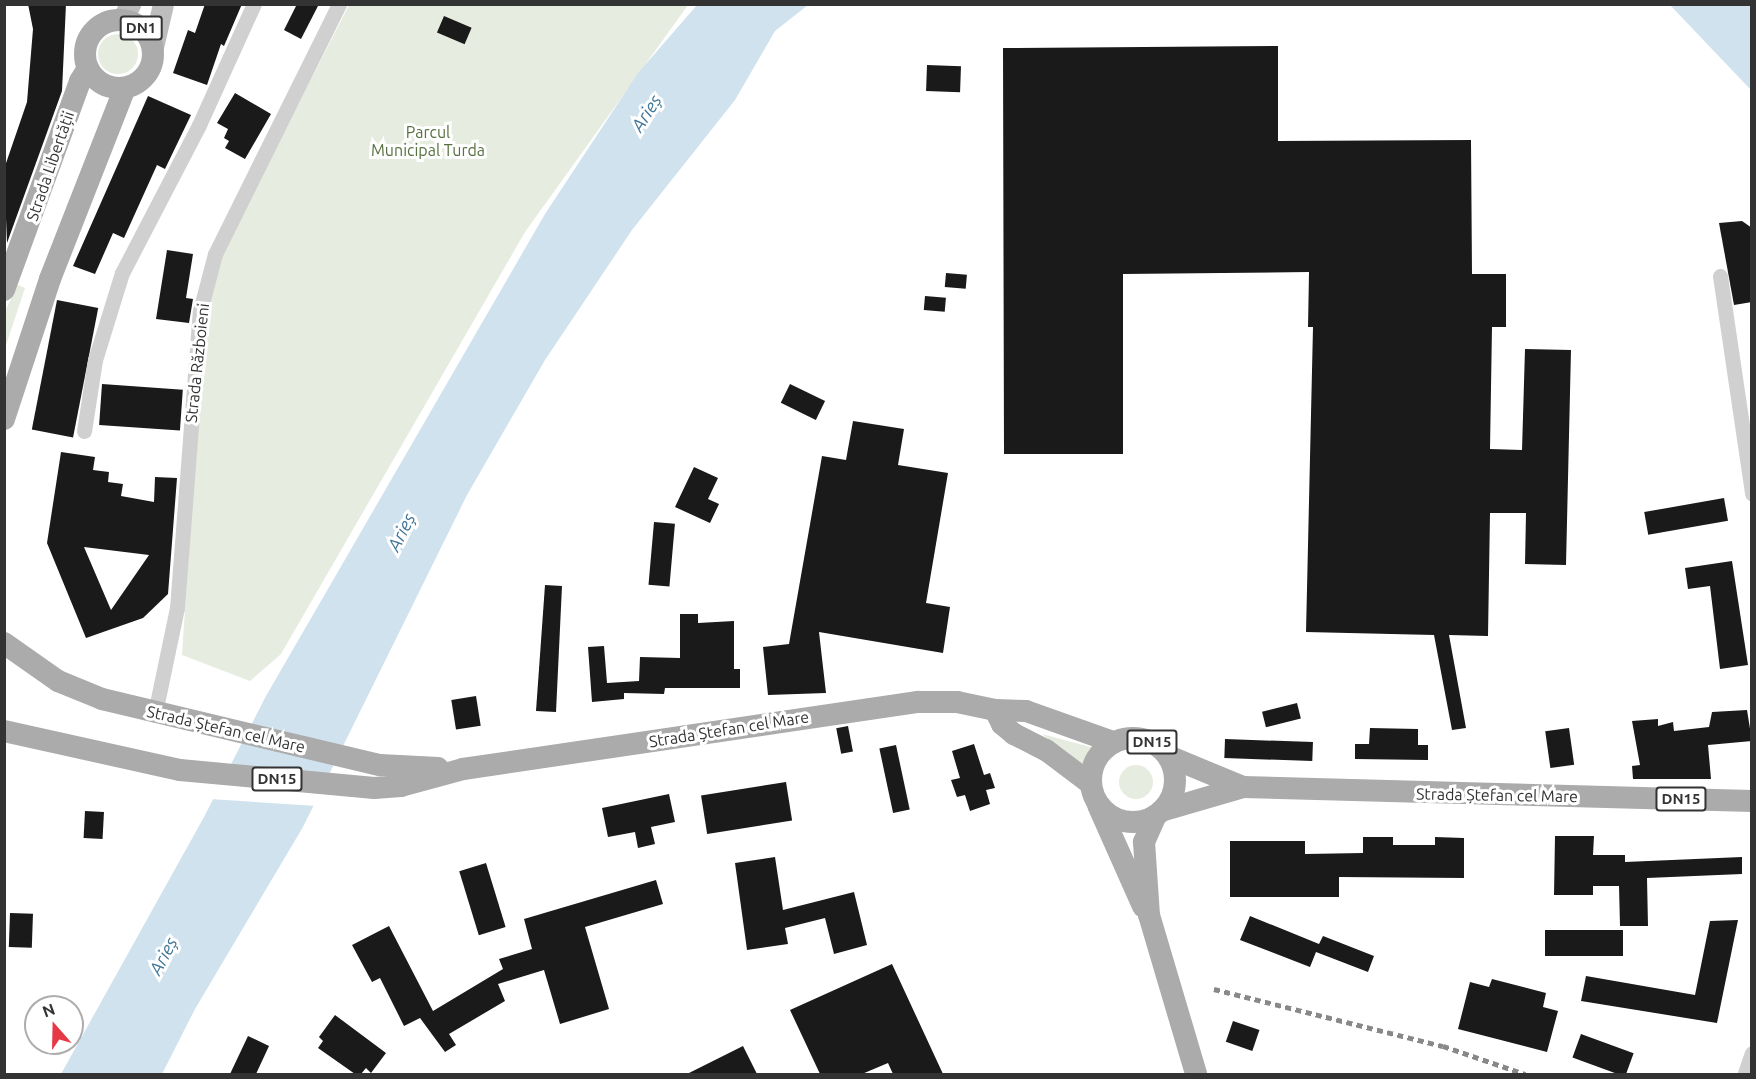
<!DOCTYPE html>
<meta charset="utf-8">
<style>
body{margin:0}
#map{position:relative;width:1756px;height:1079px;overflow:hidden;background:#fff;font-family:Ubuntu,sans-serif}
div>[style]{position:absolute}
.green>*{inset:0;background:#e6ecdf}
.round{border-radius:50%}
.water>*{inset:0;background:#cfe2ee}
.pier>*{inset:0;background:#fff}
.building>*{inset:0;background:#1a1a1a;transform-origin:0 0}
.minor>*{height:15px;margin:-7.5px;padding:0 7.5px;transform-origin:7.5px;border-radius:7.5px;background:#d0d0d0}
.secondary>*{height:21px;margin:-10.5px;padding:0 10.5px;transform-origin:10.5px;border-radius:10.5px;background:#bdbdbd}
.primary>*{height:22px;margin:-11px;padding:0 11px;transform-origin:11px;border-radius:11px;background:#ababab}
.primary>.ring{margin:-11px;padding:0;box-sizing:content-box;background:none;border:22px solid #ababab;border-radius:50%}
.rail>*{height:4.5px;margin-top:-2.25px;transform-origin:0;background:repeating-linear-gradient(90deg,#888 0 6px,transparent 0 10.5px)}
span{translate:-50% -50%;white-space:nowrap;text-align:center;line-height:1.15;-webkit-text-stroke:6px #fff;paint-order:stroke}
.shield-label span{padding:2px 4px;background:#fff;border:2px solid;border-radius:4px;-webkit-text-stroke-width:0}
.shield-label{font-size:15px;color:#333;font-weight:700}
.park-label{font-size:16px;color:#56703f}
.street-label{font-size:16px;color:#333}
.water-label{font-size:18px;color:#3f7597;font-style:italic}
.frame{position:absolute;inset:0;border:6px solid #333;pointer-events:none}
.north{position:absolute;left:24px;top:995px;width:60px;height:60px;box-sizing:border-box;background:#fff;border:2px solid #adadad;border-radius:50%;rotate:340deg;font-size:16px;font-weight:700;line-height:24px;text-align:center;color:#333}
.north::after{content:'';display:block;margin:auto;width:21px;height:27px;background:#e63946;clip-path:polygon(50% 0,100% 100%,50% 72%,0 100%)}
</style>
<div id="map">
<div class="green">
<div style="clip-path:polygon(349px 5px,688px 5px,525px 232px,281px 654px,250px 681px,182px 655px,205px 313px,219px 260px)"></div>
<div class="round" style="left:98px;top:34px;width:40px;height:40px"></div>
<div style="clip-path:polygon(18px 285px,25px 288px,5px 348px,5px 311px)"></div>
<div style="clip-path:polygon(1042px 734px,1098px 749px,1087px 758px,1084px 768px)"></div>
<div class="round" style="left:1119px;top:765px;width:34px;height:34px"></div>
</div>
<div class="water">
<div style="clip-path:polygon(697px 5px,808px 5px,775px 31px,735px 100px,632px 230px,545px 360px,467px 495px,303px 827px,195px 1009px,162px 1074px,61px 1074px,204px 817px,266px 696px,545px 214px,638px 73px)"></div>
<div style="clip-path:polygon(1670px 5px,1751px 5px,1751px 90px)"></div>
</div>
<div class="pier">
<div style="clip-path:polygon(225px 770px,330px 780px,317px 806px,210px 799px)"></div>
</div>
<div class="building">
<div style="clip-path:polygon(28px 4px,66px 4px,62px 91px,7px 243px,4px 169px,27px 102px,33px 29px)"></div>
<div style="clip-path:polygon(205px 4px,242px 4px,224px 46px,221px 44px,207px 85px,173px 73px,188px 30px,195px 33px)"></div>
<div style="clip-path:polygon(297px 4px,319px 4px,301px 39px,284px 30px)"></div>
<div style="left:444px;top:16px;width:30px;height:18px;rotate:23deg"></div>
<div style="clip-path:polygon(1278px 46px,1278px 141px,1471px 140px,1472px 274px,1506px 274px,1506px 327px,1492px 327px,1490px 449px,1522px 450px,1525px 349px,1571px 350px,1566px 565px,1525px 564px,1526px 513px,1490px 513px,1488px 636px,1449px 635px,1466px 728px,1452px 730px,1434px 635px,1306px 632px,1313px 327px,1308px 327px,1309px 272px,1123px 274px,1123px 454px,1004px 454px,1003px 48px)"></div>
<div style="left:927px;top:65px;width:34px;height:26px;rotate:2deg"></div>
<div style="clip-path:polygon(235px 93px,271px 114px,245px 159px,225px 148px,229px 141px,224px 138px,228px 129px,217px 123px)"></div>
<div style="clip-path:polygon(148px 96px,191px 115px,165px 169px,157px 165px,124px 238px,113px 233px,95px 274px,73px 266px)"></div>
<div style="clip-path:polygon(1742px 221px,1752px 228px,1752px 302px,1734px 305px,1719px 223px)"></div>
<div style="clip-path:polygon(167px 250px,193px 254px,186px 298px,193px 299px,189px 323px,156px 319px)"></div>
<div style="left:946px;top:273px;width:21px;height:14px;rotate:5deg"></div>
<div style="left:925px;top:296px;width:21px;height:14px;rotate:5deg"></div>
<div style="left:57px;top:300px;width:42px;height:132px;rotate:11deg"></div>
<div style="left:102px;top:384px;width:81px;height:41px;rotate:4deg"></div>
<div style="left:790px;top:384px;width:39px;height:21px;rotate:26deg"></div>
<div style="clip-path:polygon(853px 421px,904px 429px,898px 465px,948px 473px,926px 603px,950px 607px,943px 653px,819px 632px,826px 693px,768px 695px,763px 647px,789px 644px,822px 456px,846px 460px)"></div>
<div style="clip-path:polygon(evenodd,61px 452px,95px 457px,93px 470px,109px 472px,108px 482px,123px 484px,121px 496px,154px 502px,155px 477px,177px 478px,168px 594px,143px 618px,86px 638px,47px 543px,61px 452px,84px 547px,149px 555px,111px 610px,84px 547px)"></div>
<div style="clip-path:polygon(694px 467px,718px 478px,708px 499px,719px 504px,710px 523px,675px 507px)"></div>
<div style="left:1724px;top:498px;width:23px;height:81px;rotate:80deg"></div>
<div style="left:654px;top:522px;width:21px;height:63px;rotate:5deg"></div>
<div style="clip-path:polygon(1732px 561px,1748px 665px,1720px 669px,1710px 586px,1688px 589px,1685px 568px)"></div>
<div style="clip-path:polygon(545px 585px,562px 586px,556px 712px,536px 711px)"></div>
<div style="clip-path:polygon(680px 614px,698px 614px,698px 623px,734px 621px,734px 669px,740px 669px,740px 688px,665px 688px,664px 694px,624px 693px,624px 699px,592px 702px,588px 647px,604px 646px,607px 683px,639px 681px,640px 657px,680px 658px)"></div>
<div style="left:476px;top:696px;width:30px;height:25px;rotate:81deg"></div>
<div style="left:1297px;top:703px;width:16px;height:36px;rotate:76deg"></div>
<div style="clip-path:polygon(1747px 710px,1752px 741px,1708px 745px,1711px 779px,1633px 779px,1632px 766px,1640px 765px,1632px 721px,1658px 719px,1658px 726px,1673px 722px,1674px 731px,1709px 727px,1712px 712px)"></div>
<div style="left:848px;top:726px;width:26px;height:12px;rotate:79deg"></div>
<div style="clip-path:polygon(1370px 728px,1418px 729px,1418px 745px,1428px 745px,1428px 760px,1355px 759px,1355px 744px,1369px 744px)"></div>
<div style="left:1569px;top:728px;width:37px;height:24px;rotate:82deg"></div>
<div style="left:1225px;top:739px;width:88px;height:19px;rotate:2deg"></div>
<div style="clip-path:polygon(974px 744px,984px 775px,990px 773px,995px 788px,986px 790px,990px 804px,970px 811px,965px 795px,957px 797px,951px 780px,960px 778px,952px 751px)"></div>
<div style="left:896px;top:745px;width:66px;height:17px;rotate:78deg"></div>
<div style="left:786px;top:782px;width:39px;height:86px;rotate:81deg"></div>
<div style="clip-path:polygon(669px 794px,675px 822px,651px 827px,655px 844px,638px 848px,635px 832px,608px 837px,602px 808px)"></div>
<div style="left:85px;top:811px;width:19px;height:27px;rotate:3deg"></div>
<div style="clip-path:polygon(1555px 836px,1594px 836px,1593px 855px,1625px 855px,1625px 862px,1742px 857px,1742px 874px,1647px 878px,1648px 926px,1620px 926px,1619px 886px,1593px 886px,1593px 895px,1554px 895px)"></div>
<div style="clip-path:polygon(1363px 837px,1393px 837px,1393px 845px,1435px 845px,1435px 837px,1464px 838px,1464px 878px,1339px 877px,1339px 897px,1230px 897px,1230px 841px,1305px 841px,1305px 854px,1363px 853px)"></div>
<div style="clip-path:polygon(775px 857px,783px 910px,854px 892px,867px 945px,834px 954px,825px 918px,785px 928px,788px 944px,747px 950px,735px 863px)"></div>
<div style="left:486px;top:863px;width:67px;height:28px;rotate:73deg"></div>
<div style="clip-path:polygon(656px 880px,663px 904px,585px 927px,609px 1009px,560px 1024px,544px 970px,498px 984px,505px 1001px,449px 1034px,456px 1045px,445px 1052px,420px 1018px,404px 1026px,380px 978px,372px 982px,352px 945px,389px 926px,433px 1011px,503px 969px,499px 959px,532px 949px,524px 919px)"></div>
<div style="left:10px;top:913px;width:23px;height:34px;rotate:2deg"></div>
<div style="clip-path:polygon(1250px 916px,1319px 944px,1323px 936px,1374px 956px,1368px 972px,1316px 952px,1310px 967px,1240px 940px)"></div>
<div style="clip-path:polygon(1738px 920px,1717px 1023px,1581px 1001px,1586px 976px,1695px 995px,1710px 921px)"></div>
<div style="left:1545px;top:930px;width:78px;height:26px"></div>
<div style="clip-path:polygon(892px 964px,943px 1074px,893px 1074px,888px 1063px,862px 1074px,820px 1074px,790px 1010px)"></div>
<div style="clip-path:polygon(1492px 979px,1546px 993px,1543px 1007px,1558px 1011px,1547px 1052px,1458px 1029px,1470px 982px,1489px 987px)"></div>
<div style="clip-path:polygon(335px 1015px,386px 1053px,371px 1073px,366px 1068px,361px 1074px,355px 1074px,318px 1048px,323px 1041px,319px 1037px)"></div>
<div style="left:1233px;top:1021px;width:28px;height:22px;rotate:19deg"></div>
<div style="left:1581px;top:1034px;width:56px;height:25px;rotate:20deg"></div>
<div style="clip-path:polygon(248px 1036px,269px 1046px,256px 1074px,230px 1074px)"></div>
<div style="clip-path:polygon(743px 1046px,757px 1074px,687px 1074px)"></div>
</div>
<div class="minor">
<div style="left:1720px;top:276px;width:220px;rotate:81.6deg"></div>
<div style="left:84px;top:431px;width:72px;rotate:-81.2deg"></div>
<div style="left:95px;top:360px;width:91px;rotate:-72.8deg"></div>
<div style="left:122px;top:273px;width:167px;rotate:-62.5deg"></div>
<div style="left:199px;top:125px;width:133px;rotate:-65.6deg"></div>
<div style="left:155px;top:713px;width:107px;rotate:-78.2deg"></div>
<div style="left:177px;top:608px;width:298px;rotate:-85.6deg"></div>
<div style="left:200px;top:311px;width:59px;rotate:-75.3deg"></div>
<div style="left:215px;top:254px;width:279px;rotate:-63.6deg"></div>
<div style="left:1745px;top:1073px;width:21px;rotate:-71deg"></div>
</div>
<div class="secondary">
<div style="left:122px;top:20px;width:18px;rotate:-63deg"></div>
<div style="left:153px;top:47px;width:44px;rotate:-76.9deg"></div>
</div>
<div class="primary">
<div class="ring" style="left:85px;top:20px;width:46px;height:46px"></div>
<div style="left:4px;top:290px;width:222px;rotate:-70deg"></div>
<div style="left:80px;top:81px;width:15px;rotate:-58deg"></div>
<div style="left:4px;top:419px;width:147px;rotate:-71.8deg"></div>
<div style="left:50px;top:279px;width:205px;rotate:-68.6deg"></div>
<div style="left:4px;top:643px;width:66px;rotate:35.1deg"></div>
<div style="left:58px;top:681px;width:48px;rotate:22.2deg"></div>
<div style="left:102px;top:699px;width:286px;rotate:13.4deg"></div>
<div style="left:380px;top:765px;width:58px;rotate:3deg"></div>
<div style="left:995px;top:710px;width:16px;rotate:63deg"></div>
<div style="left:1002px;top:724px;width:16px;rotate:40deg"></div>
<div style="left:1014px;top:734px;width:36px;rotate:27deg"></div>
<div style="left:1046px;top:750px;width:56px;rotate:37.1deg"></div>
<div style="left:4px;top:731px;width:180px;rotate:12.5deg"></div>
<div style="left:180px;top:770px;width:195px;rotate:5.3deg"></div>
<div style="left:374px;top:788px;width:27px;rotate:-4deg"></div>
<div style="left:401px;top:786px;width:64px;rotate:-15.3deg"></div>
<div style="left:463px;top:769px;width:460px;rotate:-8.4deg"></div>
<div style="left:918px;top:702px;width:39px"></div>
<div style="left:957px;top:702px;width:39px;rotate:12deg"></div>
<div style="left:995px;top:710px;width:31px;rotate:2deg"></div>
<div style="left:1026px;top:711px;width:92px;rotate:19.6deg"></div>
<div class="ring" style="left:1091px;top:738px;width:62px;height:62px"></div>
<div style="left:1168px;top:756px;width:81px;rotate:22.5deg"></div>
<div style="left:1243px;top:787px;width:509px;rotate:1.58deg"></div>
<div style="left:1098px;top:805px;width:111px;rotate:66deg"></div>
<div style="left:1161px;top:811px;width:85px;rotate:-16.3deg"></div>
<div style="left:1156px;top:815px;width:30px;rotate:114deg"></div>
<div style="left:1144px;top:842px;width:73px;rotate:86.1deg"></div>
<div style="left:1149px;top:915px;width:166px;rotate:73.5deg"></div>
</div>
<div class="rail">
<div style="left:1214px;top:989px;width:236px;rotate:14deg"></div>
<div style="left:1443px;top:1046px;width:87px;rotate:18.9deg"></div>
</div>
<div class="shield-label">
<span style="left:141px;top:28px">DN1</span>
<span style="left:1152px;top:742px">DN15</span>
<span style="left:277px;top:779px">DN15</span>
<span style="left:1681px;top:799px">DN15</span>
</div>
<div class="park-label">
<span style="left:428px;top:141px">Parcul<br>Municipal Turda</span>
</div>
<div class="street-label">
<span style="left:50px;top:166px;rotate:-71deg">Strada Libertății</span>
<span style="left:197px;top:363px;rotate:-84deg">Strada Războieni</span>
<span style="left:226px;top:729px;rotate:13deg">Strada Ștefan cel Mare</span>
<span style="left:729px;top:729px;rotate:-9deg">Strada Ștefan cel Mare</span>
<span style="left:1497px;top:795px;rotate:1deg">Strada Ștefan cel Mare</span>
</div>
<div class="water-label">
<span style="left:646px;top:113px;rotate:-57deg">Arieș</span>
<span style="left:401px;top:532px;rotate:-63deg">Arieș</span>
<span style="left:163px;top:956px;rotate:-62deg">Arieș</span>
</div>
<div class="frame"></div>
<div class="north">N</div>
</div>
